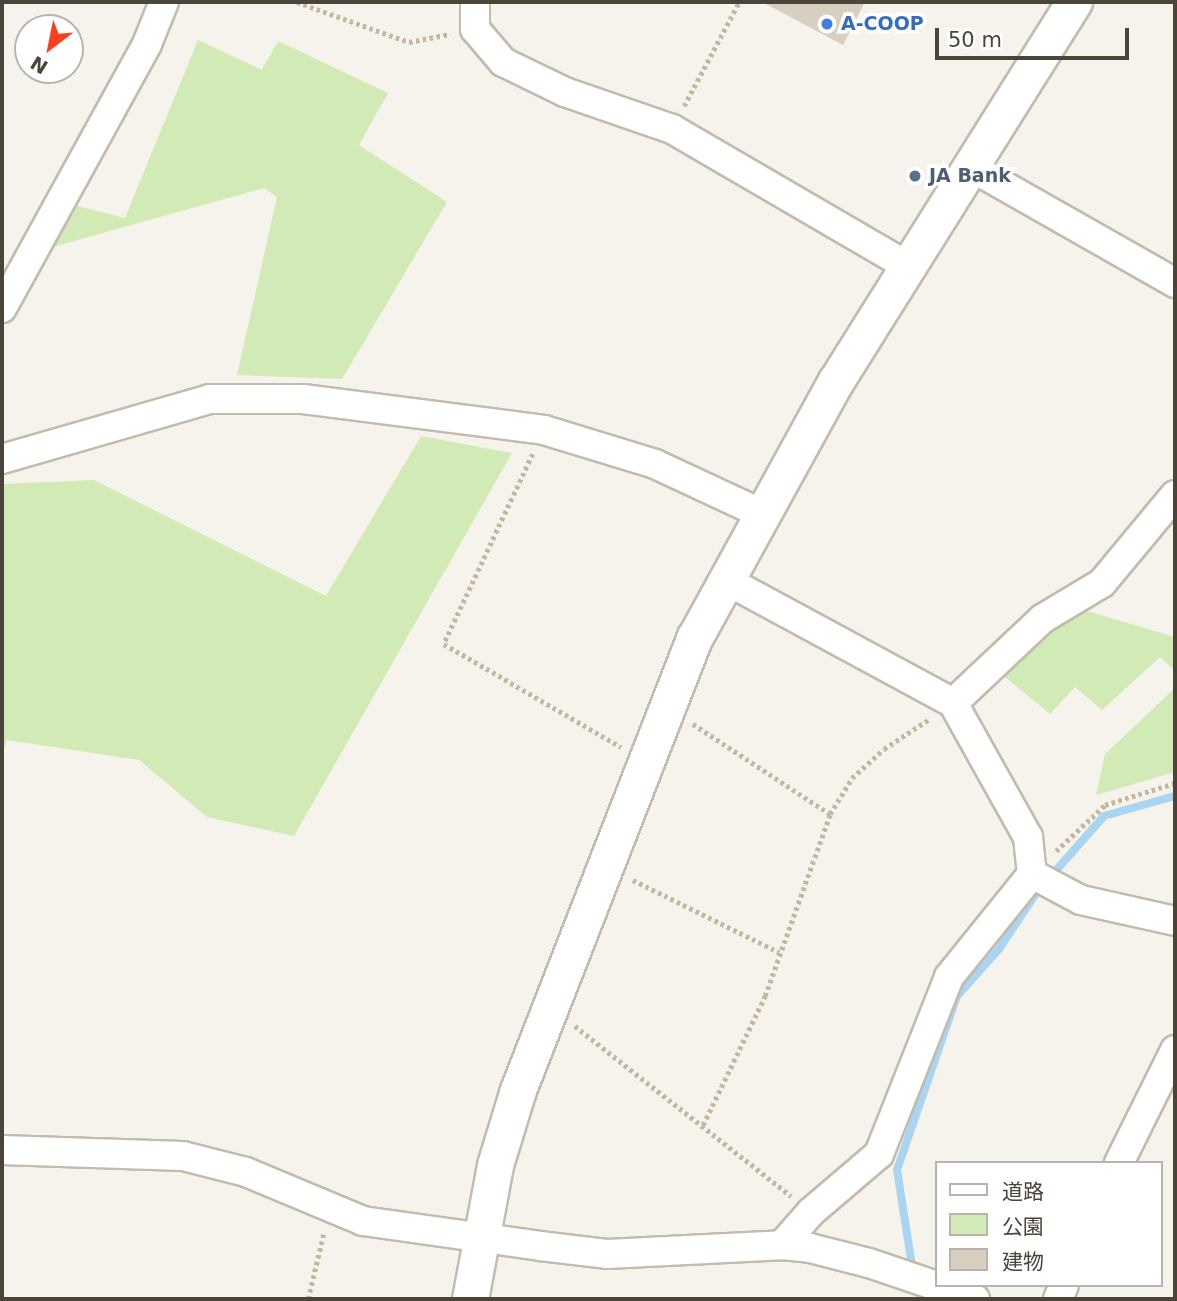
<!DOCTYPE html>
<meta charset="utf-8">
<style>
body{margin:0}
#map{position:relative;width:1177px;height:1301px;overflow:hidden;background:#f6f3ec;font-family:"DejaVu Sans","Noto Sans JP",sans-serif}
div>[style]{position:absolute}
.green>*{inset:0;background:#d2eab5}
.stream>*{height:8px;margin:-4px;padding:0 4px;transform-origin:4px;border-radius:4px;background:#a9d4f2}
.building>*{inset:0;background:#d8cfc1}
.path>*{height:4.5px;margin-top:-2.25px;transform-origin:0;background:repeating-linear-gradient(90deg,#c4b79f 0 3.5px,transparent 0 7px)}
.roads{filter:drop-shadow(2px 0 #c2bbae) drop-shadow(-2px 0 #c2bbae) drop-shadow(0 2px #c2bbae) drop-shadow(0 -2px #c2bbae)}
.minor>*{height:28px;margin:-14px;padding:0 14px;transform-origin:14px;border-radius:14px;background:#fff}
.tertiary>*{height:35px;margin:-17.5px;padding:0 17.5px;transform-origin:17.5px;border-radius:17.5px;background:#fff}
.dots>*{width:19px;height:19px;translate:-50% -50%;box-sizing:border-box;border:4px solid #fff;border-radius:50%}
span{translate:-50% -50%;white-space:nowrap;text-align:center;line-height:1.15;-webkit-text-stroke:7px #fff;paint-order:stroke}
.shop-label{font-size:19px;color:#366cbe;font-weight:700}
.left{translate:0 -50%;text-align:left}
.service-label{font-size:19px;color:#4e5e75;font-weight:700}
.frame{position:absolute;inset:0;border:4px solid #4b4439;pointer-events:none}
.legend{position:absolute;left:935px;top:1161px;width:228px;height:126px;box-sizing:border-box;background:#fff;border:2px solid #b7b4b0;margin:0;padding:9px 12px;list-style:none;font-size:21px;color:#4b4439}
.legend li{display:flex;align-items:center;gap:14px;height:35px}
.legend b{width:35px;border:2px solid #b7b4b0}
.north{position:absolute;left:14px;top:14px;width:70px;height:70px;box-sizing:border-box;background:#fff;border:2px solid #b7b4b0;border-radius:50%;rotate:212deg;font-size:19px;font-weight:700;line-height:28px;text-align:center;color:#4b4439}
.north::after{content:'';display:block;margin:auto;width:24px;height:32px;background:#fc3f1d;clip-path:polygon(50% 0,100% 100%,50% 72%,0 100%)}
.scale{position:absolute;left:935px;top:28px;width:194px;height:32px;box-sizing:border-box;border:4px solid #4b4439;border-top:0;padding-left:9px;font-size:21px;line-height:24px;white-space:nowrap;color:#4b4439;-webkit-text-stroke:5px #fff;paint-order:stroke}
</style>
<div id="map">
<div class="green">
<div style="clip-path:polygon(198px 40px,262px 70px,278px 41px,388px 93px,359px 145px,447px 202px,342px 379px,237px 375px,277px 197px,264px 188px,49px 248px,74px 205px,125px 218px)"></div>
<div style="clip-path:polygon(421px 436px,512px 453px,294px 836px,207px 817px,139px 760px,7px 740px,2px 754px,2px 484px,94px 480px,326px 596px)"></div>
<div style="clip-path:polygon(1080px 609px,1175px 637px,1175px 671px,1160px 657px,1102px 710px,1075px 687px,1050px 714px,999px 672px)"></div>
<div style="clip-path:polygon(1175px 688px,1175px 772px,1096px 795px,1105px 754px)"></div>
</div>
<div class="stream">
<div style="left:913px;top:1272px;width:103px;rotate:-98.9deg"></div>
<div style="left:897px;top:1170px;width:184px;rotate:-71deg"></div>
<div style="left:957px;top:996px;width:63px;rotate:-48.2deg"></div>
<div style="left:999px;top:949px;width:69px;rotate:-56.3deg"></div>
<div style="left:1037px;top:892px;width:101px;rotate:-48.6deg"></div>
<div style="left:1104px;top:816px;width:74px;rotate:-15.7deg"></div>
<div style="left:917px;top:1285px;width:17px;rotate:57deg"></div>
</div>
<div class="building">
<div style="clip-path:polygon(762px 2px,865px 2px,843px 45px)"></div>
</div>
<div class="path">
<div style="left:297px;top:2px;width:119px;rotate:19.7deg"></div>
<div style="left:409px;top:42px;width:42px;rotate:-11deg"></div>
<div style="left:684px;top:106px;width:118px;rotate:-62.1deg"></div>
<div style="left:533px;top:454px;width:210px;rotate:115.1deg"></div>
<div style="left:444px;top:644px;width:205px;rotate:30.2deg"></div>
<div style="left:693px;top:724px;width:164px;rotate:33.3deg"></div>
<div style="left:1056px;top:851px;width:67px;rotate:-43.2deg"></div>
<div style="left:1105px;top:805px;width:73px;rotate:-17.4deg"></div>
<div style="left:633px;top:880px;width:163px;rotate:26.3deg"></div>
<div style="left:575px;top:1026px;width:275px;rotate:38.2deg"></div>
<div style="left:703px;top:1125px;width:143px;rotate:-64.3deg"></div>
<div style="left:765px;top:996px;width:193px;rotate:-70.3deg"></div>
<div style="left:830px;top:814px;width:42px;rotate:-58.6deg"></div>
<div style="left:852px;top:778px;width:43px;rotate:-42.2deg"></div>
<div style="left:884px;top:749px;width:53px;rotate:-33.4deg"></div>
<div style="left:308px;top:1299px;width:69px;rotate:-76.6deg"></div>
</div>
<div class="roads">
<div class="minor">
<div style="left:475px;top:2px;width:27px;rotate:90deg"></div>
<div style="left:475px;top:29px;width:43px;rotate:49.7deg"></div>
<div style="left:503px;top:62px;width:69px;rotate:25.8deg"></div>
<div style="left:565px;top:92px;width:113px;rotate:19.1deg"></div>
<div style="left:672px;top:129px;width:272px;rotate:30.2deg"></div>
<div style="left:971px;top:167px;width:235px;rotate:29.6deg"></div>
<div style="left:2px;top:308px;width:301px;rotate:-61.2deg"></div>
<div style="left:147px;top:44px;width:45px;rotate:-68deg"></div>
<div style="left:2px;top:459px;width:216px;rotate:-16.1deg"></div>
<div style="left:210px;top:399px;width:93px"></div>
<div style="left:303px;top:399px;width:243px;rotate:7.3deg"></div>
<div style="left:544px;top:430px;width:116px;rotate:17deg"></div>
<div style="left:655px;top:464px;width:118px;rotate:25deg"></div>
<div style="left:724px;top:579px;width:260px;rotate:28.4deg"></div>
<div style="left:953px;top:703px;width:154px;rotate:60.8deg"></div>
<div style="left:1028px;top:837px;width:37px;rotate:84deg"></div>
<div style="left:1032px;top:874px;width:55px;rotate:28deg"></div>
<div style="left:1081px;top:900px;width:96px;rotate:12.6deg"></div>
<div style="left:953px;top:703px;width:122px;rotate:-43.3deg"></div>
<div style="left:1042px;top:619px;width:70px;rotate:-31deg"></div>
<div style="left:1102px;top:583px;width:114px;rotate:-50.3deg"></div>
<div style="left:2px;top:1150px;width:181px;rotate:1.9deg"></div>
<div style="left:183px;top:1156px;width:65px;rotate:14.3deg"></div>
<div style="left:246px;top:1172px;width:127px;rotate:22.7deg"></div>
<div style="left:363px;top:1221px;width:179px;rotate:8deg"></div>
<div style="left:540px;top:1246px;width:67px;rotate:6.8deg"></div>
<div style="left:607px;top:1254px;width:175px;rotate:-2.9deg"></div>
<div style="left:782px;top:1245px;width:28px;rotate:6deg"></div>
<div style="left:810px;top:1248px;width:61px;rotate:14.3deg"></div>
<div style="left:869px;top:1263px;width:112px;rotate:18.8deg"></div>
<div style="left:1119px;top:1163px;width:126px;rotate:-63.6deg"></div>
<div style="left:782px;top:1245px;width:44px;rotate:-48.7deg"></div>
<div style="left:811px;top:1212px;width:89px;rotate:-40.5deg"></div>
<div style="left:879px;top:1154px;width:190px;rotate:-68.4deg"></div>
<div style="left:949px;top:977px;width:132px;rotate:-51.1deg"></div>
<div style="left:1058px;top:1299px;width:15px;rotate:-67deg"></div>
</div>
<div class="tertiary">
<div style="left:470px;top:1299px;width:136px;rotate:-79.4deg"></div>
<div style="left:495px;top:1165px;width:78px;rotate:-73deg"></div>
<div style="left:518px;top:1090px;width:486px;rotate:-68.7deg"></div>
<div style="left:695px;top:637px;width:292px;rotate:-61.2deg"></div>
<div style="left:836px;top:381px;width:448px;rotate:-57.9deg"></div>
</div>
</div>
<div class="dots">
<div style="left:827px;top:24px;background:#3f7fe0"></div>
<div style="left:915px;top:176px;background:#5c6f8a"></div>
</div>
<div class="shop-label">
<span class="left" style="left:841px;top:24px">A-COOP</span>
</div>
<div class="service-label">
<span class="left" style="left:929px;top:176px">JA Bank</span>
</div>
<div class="frame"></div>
<ul class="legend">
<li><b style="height:9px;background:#fff"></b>道路</li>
<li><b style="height:19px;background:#d2eab5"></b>公園</li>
<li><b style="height:19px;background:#d8cfc1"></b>建物</li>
</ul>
<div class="north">N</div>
<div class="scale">50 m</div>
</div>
